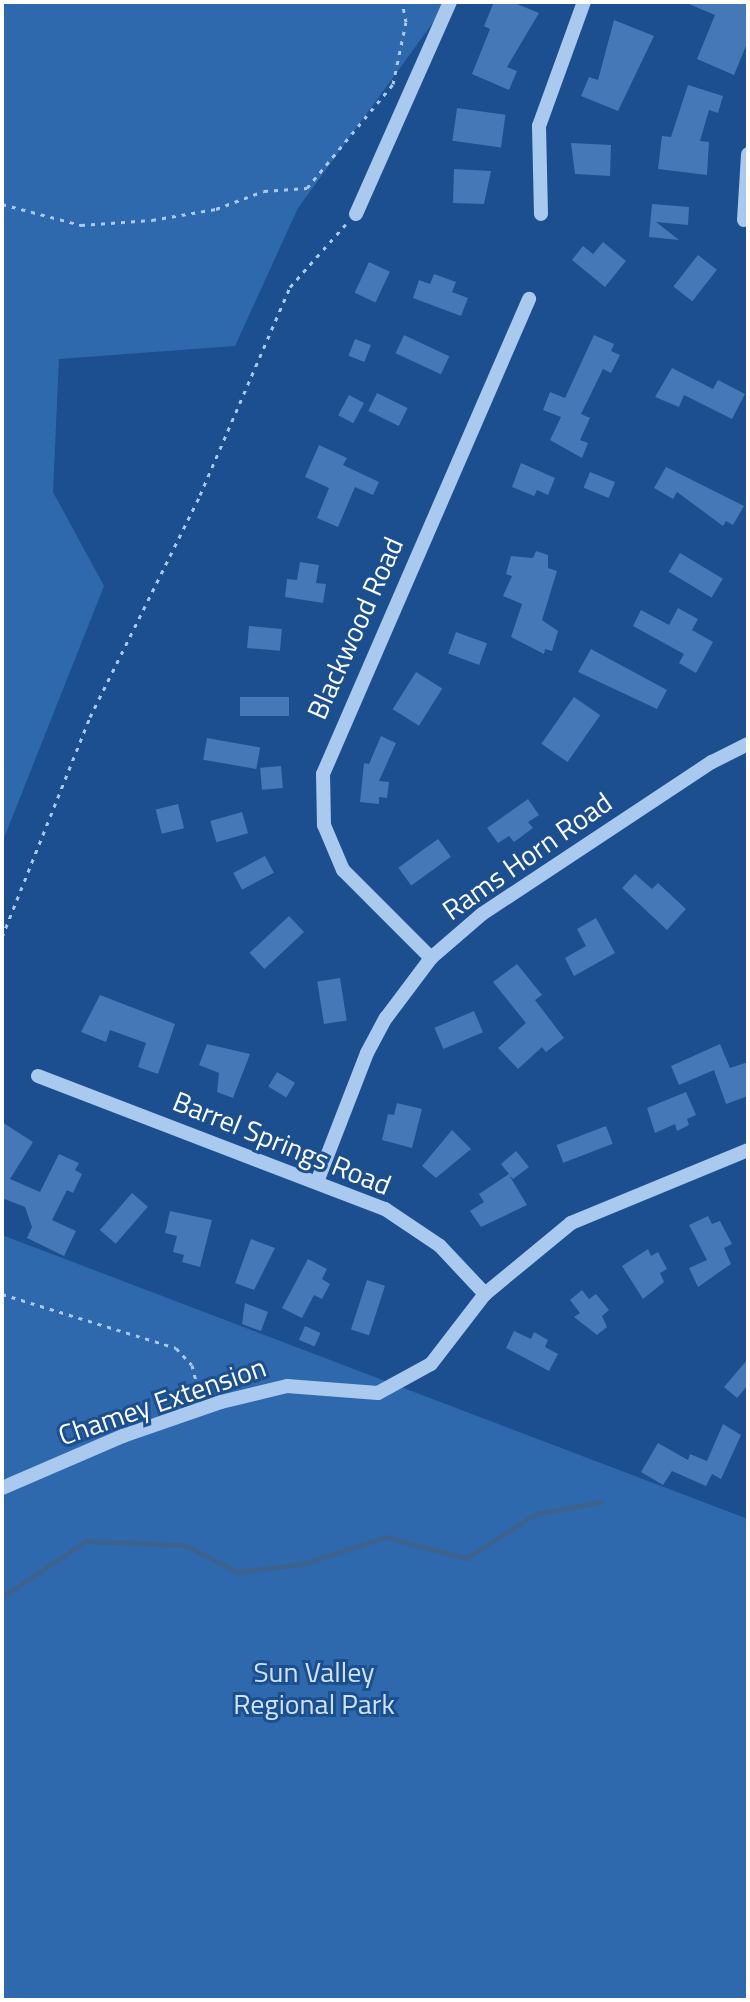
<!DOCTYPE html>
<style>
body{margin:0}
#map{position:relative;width:750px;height:2002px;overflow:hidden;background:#1b4f8f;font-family:"Titillium Web",sans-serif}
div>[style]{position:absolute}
.green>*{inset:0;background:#2e69ad}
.stream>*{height:5px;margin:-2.5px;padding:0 2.5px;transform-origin:2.5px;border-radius:2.5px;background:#3c6290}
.building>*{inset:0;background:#4478b7;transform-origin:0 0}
.path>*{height:3px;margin-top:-1.5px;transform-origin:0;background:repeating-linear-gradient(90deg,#a9c9ee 0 4px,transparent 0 10px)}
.minor>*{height:14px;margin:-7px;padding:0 7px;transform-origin:7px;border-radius:7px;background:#a9c9ee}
span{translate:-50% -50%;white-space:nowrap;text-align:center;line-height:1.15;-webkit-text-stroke:6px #1b4f8f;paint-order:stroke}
.street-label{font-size:28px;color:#fff}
.park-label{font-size:28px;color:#cfe3fa}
.frame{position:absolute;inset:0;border:4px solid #fff;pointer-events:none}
</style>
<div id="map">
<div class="green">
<div style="clip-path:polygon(2px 2px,448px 2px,298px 208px,235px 346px,59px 359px,53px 492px,104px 586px,2px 843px)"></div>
<div style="clip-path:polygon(2px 1235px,748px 1519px,748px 2000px,2px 2000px)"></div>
</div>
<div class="stream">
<div style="left:2px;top:1597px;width:101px;rotate:-33.7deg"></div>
<div style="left:86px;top:1541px;width:99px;rotate:2.3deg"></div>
<div style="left:185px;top:1545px;width:59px;rotate:27.4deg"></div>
<div style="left:237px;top:1572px;width:65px;rotate:-7deg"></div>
<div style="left:302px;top:1564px;width:87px;rotate:-18deg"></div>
<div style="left:385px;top:1537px;width:85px;rotate:14.4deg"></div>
<div style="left:467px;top:1558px;width:81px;rotate:-32.9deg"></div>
<div style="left:535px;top:1514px;width:67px;rotate:-10.3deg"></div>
</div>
<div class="building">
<div style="clip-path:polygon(494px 2px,512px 2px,539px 13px,507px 67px,517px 71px,509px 90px,472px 74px,490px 29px,484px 26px)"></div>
<div style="clip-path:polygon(684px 2px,748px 2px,748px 41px,734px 75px,697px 59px,715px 15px)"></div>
<div style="clip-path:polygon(614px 20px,654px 36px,618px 111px,581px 96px,589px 77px,598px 80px)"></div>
<div style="clip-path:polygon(688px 85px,723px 96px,718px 113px,709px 110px,700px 141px,709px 142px,707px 175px,658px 169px,662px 136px,671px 137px)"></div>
<div style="left:457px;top:108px;width:49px;height:33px;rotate:8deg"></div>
<div style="clip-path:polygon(571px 143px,611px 145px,610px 176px,575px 174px)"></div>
<div style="clip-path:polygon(454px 169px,491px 171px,484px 204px,453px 203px)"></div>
<div style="clip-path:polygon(652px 204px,689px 207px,688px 225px,656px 222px,679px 240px,649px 237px)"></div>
<div style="clip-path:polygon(603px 242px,626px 261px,605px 287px,572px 260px,583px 246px,593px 254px)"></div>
<div style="left:698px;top:255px;width:24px;height:40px;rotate:38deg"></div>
<div style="left:369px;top:262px;width:23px;height:34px;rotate:25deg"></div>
<div style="clip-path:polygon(434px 274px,456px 282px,452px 292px,468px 298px,461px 316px,413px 298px,419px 280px,430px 284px)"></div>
<div style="left:404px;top:335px;width:50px;height:20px;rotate:25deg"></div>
<div style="clip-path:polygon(594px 335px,614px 344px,611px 351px,620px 355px,611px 373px,603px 369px,581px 414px,590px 418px,580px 440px,588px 443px,582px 458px,550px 440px,561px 417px,543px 410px,550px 392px,565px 398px)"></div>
<div style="left:355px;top:339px;width:17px;height:18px;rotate:21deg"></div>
<div style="clip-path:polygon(672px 368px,713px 389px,718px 380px,745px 394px,732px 419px,684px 395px,679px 407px,655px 397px)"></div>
<div style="left:377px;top:393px;width:34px;height:20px;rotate:26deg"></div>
<div style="left:349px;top:395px;width:17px;height:23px;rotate:28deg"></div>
<div style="clip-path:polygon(319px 445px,347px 458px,343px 465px,379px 482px,373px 495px,355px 487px,338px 527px,317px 518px,329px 488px,305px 477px)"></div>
<div style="clip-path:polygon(521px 463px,555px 478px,548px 495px,537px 490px,534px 496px,512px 487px)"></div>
<div style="clip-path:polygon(666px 467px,744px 506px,733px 525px,726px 521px,723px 526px,677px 492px,673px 499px,654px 488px)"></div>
<div style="left:590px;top:472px;width:27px;height:17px;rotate:22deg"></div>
<div style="clip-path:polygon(536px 551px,548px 555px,548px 568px,557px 571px,542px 620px,558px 631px,552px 651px,545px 649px,544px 654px,511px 637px,522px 604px,503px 596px,512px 576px,506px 574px,511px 556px,533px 558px)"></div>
<div style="left:680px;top:553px;width:50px;height:22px;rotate:31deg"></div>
<div style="clip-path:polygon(300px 562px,319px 565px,316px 583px,326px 584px,323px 603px,285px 597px,287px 579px,297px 580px)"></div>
<div style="clip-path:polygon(678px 608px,698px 619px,692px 630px,713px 642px,696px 673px,679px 663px,684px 654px,633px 626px,641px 610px,669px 625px)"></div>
<div style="left:249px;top:626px;width:33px;height:22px;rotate:5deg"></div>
<div style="left:456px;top:632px;width:33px;height:23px;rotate:20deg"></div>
<div style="clip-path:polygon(591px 649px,667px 690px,657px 709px,578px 672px)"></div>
<div style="left:416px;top:672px;width:31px;height:44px;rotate:32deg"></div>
<div style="left:289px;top:697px;width:19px;height:49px;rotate:90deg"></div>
<div style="left:574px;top:697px;width:32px;height:57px;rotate:35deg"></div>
<div style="clip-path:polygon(381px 736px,396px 743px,379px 781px,389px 782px,387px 798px,379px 797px,379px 804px,360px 802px,364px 763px,369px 764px)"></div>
<div style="left:207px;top:738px;width:54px;height:22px;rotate:10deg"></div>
<div style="left:281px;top:766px;width:22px;height:21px;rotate:85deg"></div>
<div style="clip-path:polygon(528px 799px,539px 815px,528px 822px,533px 828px,514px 842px,509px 836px,498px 843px,487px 828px)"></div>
<div style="left:178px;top:804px;width:25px;height:23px;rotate:76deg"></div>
<div style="left:242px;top:812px;width:22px;height:33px;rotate:74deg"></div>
<div style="left:438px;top:839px;width:22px;height:49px;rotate:54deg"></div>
<div style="left:265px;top:856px;width:19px;height:36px;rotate:62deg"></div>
<div style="clip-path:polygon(635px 874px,652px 889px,658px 883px,686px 909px,667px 930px,622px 888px)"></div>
<div style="left:289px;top:916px;width:22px;height:54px;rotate:47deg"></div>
<div style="clip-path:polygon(596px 918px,615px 953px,574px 976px,565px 958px,586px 946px,577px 929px)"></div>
<div style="clip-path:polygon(517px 964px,542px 995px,535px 1000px,564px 1038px,546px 1052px,542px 1047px,518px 1069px,498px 1048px,526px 1023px,493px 982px)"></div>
<div style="left:340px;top:978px;width:43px;height:23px;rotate:81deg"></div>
<div style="clip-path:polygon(100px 995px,175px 1024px,158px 1074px,138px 1067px,146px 1043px,110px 1030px,106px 1042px,81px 1032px)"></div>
<div style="left:474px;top:1011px;width:23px;height:43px;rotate:67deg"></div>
<div style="clip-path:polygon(207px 1044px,250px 1054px,233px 1098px,217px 1092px,219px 1073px,199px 1065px)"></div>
<div style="clip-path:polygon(720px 1044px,730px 1068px,748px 1062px,748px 1096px,726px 1104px,714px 1070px,679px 1085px,671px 1066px)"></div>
<div style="left:277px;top:1072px;width:21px;height:17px;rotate:31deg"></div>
<div style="clip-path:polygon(686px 1092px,696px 1115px,687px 1119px,689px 1125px,677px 1131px,675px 1124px,655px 1133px,647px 1108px)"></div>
<div style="clip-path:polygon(397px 1103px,422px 1109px,412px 1148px,382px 1140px,388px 1114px,394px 1115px)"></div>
<div style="clip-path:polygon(2px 1122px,33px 1142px,10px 1179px,40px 1192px,59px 1154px,79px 1163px,75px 1170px,82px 1174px,73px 1193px,67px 1190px,52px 1220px,76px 1231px,64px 1256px,27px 1238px,32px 1227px,25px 1207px,2px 1198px)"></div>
<div style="left:606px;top:1126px;width:19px;height:53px;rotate:69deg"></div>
<div style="clip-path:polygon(452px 1130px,471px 1149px,436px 1178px,422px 1166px)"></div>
<div style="clip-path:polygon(516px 1151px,529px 1167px,513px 1179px,509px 1175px,527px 1205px,481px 1227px,470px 1211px,484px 1202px,479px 1194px,509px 1174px,501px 1164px)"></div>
<div style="left:132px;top:1193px;width:21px;height:49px;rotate:41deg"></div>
<div style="clip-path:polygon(170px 1211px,212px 1220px,200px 1267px,182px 1262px,184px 1255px,173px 1252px,177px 1236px,165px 1233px)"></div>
<div style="clip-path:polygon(708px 1216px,712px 1224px,720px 1221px,732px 1244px,724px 1248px,731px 1264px,698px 1287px,689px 1268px,707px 1260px,689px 1225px)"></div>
<div style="clip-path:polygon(251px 1239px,275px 1248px,254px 1290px,235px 1283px)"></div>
<div style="clip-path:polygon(648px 1249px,651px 1256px,658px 1252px,667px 1269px,660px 1273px,664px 1282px,643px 1299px,622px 1266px)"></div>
<div style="clip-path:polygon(308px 1259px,327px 1269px,322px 1279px,330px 1284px,322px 1299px,314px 1295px,302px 1318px,282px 1308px)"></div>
<div style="left:367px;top:1280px;width:19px;height:52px;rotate:18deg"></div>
<div style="clip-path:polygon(582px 1290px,589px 1299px,596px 1294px,609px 1310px,602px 1316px,607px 1327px,597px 1335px,574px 1317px,580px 1313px,570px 1300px)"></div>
<div style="clip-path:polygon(245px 1303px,268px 1312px,261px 1331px,242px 1324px)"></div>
<div style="left:305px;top:1326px;width:17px;height:15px;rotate:24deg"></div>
<div style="clip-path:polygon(514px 1331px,531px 1339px,534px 1332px,548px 1340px,545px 1347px,558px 1354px,549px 1371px,506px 1348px)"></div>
<div style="clip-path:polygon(748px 1359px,748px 1385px,737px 1398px,724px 1387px)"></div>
<div style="clip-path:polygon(723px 1424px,741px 1435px,721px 1479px,712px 1474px,706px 1486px,672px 1471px,663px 1485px,641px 1472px,658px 1443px,688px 1460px,690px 1454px,707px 1461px)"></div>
</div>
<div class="path">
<div style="left:2px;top:204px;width:82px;rotate:14.9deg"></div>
<div style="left:81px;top:225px;width:71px;rotate:-4deg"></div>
<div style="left:152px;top:220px;width:65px;rotate:-9.8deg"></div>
<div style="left:216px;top:209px;width:51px;rotate:-20.6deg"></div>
<div style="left:264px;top:191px;width:43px;rotate:-4deg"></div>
<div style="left:307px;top:188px;width:135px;rotate:-50.4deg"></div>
<div style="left:393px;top:84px;width:63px;rotate:-78.2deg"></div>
<div style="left:406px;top:22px;width:20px;rotate:-101deg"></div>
<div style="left:2px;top:937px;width:237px;rotate:-68.2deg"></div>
<div style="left:90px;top:717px;width:248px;rotate:-63.6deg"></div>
<div style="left:200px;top:495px;width:227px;rotate:-66.6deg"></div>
<div style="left:290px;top:287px;width:84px;rotate:-48.4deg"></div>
<div style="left:2px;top:1294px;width:182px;rotate:17.2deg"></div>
<div style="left:176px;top:1348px;width:23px;rotate:47deg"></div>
<div style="left:192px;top:1365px;width:29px;rotate:76deg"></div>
</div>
<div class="minor">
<div style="left:356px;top:214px;width:232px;rotate:-66.1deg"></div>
<div style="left:541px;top:214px;width:88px;rotate:-91.3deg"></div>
<div style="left:539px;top:126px;width:132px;rotate:-70.1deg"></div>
<div style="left:744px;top:220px;width:66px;rotate:-86.5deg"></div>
<div style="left:431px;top:958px;width:124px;rotate:-135deg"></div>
<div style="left:343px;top:870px;width:49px;rotate:-112.9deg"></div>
<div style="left:324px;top:825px;width:51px;rotate:-91.1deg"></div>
<div style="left:323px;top:774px;width:518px;rotate:-66.55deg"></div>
<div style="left:38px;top:1076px;width:372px;rotate:21deg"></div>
<div style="left:385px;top:1209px;width:66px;rotate:33.9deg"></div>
<div style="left:440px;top:1246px;width:66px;rotate:46.8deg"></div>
<div style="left:317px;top:1182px;width:138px;rotate:-68.8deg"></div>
<div style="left:367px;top:1053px;width:40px;rotate:-62deg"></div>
<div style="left:386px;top:1018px;width:75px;rotate:-53.1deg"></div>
<div style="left:431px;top:958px;width:67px;rotate:-40.8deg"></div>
<div style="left:482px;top:914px;width:276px;rotate:-33.5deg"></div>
<div style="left:712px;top:762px;width:40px;rotate:-26.6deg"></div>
<div style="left:2px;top:1488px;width:132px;rotate:-23.3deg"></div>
<div style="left:123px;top:1436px;width:104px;rotate:-19.1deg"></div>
<div style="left:221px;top:1402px;width:68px;rotate:-13.6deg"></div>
<div style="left:287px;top:1386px;width:91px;rotate:4.4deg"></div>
<div style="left:378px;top:1393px;width:60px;rotate:-28.7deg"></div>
<div style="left:431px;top:1364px;width:88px;rotate:-52.4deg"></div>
<div style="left:485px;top:1294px;width:112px;rotate:-39.5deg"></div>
<div style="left:571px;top:1223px;width:191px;rotate:-22.4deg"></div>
</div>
<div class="street-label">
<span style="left:355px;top:628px;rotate:-66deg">Blackwood Road</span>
<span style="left:527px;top:856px;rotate:-35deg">Rams Horn Road</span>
<span style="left:282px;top:1143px;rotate:22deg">Barrel Springs Road</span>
<span style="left:162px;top:1401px;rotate:-19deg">Chamey Extension</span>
</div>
<div class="park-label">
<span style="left:314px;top:1688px">Sun Valley<br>Regional Park</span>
</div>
<div class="frame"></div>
</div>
